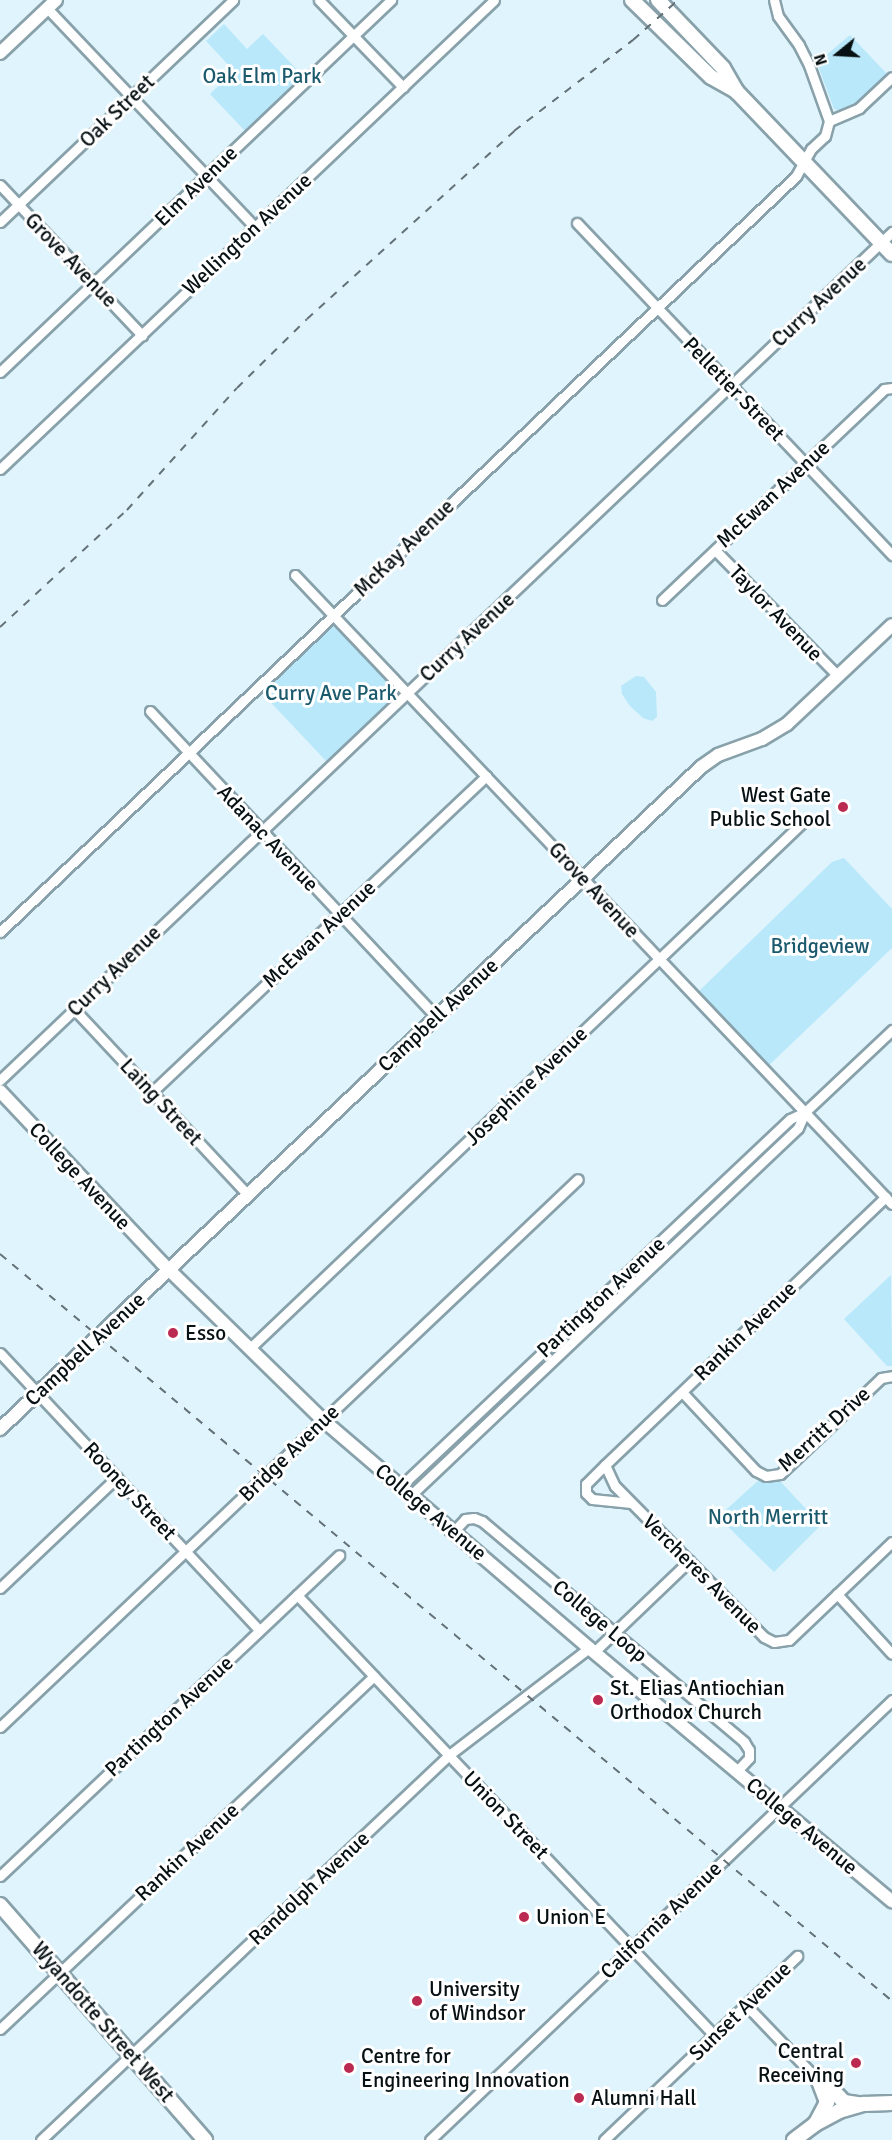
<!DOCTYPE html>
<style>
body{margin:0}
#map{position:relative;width:892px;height:2140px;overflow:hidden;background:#dff4fc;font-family:Signika,sans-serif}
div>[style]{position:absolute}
.green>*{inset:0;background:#b8e8fa}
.roads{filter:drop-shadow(2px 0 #88a1aa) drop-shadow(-2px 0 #88a1aa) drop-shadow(0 2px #88a1aa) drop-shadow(0 -2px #88a1aa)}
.minor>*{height:9px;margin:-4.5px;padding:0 4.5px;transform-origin:4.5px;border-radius:4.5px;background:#fff}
.tertiary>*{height:12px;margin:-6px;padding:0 6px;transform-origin:6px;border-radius:6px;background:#fff}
.secondary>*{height:14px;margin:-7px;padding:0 7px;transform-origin:7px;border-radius:7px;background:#fff}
.rail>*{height:2px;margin-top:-1px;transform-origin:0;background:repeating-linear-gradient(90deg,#637176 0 8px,transparent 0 16px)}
.dots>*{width:16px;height:16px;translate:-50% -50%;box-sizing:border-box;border:3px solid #fff;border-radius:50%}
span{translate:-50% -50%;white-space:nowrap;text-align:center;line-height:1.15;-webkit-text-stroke:6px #fff;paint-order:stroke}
.park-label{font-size:21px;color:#1b596d}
.street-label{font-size:21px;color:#071013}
.poi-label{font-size:21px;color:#071013}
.right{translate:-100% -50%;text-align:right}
.left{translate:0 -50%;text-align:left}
.north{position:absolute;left:808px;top:24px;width:60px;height:60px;-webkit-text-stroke:4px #fff;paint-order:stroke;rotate:252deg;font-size:16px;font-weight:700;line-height:24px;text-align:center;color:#071013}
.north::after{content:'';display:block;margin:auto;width:21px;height:27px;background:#071013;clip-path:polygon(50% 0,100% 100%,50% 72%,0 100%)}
</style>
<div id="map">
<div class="green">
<div style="clip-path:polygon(224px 24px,247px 49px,263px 34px,304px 77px,246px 132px,210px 94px,234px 71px,206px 41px)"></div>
<div style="clip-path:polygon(850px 35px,889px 76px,860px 103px,840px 111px,834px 109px,817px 63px)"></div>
<div style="clip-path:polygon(332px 626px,339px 629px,394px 688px,397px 695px,394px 701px,328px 763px,260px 691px,327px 628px)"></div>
<div style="clip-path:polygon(636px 676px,644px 677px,656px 692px,657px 717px,652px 721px,643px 718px,630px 706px,622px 694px,621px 686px)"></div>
<div style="clip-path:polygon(844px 858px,892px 909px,892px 948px,766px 1068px,697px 993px,832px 862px)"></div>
<div style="clip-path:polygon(891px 1275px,892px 1366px,887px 1366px,844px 1319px)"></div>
<div style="clip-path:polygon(760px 1479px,778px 1479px,821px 1525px,774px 1572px,718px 1517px)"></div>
</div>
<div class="roads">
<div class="minor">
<div style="left:319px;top:0;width:121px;rotate:46deg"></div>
<div style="left:47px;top:8px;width:302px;rotate:46.5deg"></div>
<div style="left:829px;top:121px;width:33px;rotate:-23deg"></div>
<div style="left:859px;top:108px;width:45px;rotate:-43.2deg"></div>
<div style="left:0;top:185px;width:207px;rotate:46.6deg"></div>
<div style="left:0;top:222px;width:322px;rotate:-43.6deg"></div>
<div style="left:577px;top:223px;width:458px;rotate:46.5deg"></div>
<div style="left:0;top:372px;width:540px;rotate:-43.57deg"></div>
<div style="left:0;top:469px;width:681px;rotate:-43.51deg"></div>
<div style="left:715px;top:550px;width:176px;rotate:45.7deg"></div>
<div style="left:295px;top:575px;width:867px;rotate:46.5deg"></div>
<div style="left:662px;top:600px;width:306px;rotate:-43.5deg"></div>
<div style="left:884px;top:389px;width:8px;rotate:-7deg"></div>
<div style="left:150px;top:711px;width:419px;rotate:46.9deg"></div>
<div style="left:0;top:932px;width:1098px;rotate:-43.52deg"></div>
<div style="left:796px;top:176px;width:31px;rotate:-61deg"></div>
<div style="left:811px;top:149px;width:19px;rotate:-43deg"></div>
<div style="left:825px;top:136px;width:16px;rotate:-75deg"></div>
<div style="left:829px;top:121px;width:59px;rotate:-109.7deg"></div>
<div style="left:809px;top:65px;width:22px;rotate:-117deg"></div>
<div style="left:799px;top:45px;width:36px;rotate:-126deg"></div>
<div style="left:778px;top:16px;width:16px;rotate:-104deg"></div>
<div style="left:74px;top:1009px;width:255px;rotate:46.9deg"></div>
<div style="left:0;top:1080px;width:1231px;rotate:-43.55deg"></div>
<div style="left:152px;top:1092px;width:460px;rotate:-43.4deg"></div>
<div style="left:249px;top:1349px;width:763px;rotate:-43.57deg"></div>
<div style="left:0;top:1353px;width:379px;rotate:46.9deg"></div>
<div style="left:682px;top:1392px;width:108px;rotate:46.9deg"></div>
<div style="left:756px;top:1471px;width:11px;rotate:27deg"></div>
<div style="left:766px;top:1476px;width:14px;rotate:-8deg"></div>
<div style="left:780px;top:1474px;width:139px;rotate:-43.5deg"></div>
<div style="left:881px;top:1378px;width:11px;rotate:-10deg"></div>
<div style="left:605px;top:1465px;width:388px;rotate:-43.7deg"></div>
<div style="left:401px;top:1486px;width:535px;rotate:-43.33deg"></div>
<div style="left:790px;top:1119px;width:17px;rotate:-25deg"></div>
<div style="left:805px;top:1112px;width:120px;rotate:-43.3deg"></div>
<div style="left:411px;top:1495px;width:533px;rotate:-43.48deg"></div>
<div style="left:798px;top:1128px;width:17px;rotate:-66deg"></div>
<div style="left:631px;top:1503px;width:39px;rotate:-174deg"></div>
<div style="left:592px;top:1499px;width:8px;rotate:-135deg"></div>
<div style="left:586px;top:1493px;width:9px;rotate:-90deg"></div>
<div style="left:586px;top:1484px;width:27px;rotate:-45deg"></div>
<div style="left:605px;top:1465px;width:23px;rotate:65deg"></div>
<div style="left:615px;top:1486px;width:212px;rotate:45.4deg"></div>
<div style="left:764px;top:1637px;width:11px;rotate:27deg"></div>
<div style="left:774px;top:1642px;width:15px;rotate:-8deg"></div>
<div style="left:789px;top:1640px;width:142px;rotate:-43.6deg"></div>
<div style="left:454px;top:1531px;width:16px;rotate:-47deg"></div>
<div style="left:465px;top:1519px;width:9px;rotate:-6deg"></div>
<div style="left:474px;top:1518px;width:9px;rotate:21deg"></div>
<div style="left:482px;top:1521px;width:343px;rotate:40.1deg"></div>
<div style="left:744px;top:1742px;width:9px;rotate:58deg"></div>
<div style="left:749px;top:1750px;width:8px;rotate:90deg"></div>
<div style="left:749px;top:1758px;width:18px;rotate:133deg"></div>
<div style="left:0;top:1588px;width:161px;rotate:-43.5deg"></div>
<div style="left:837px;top:1594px;width:81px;rotate:47.5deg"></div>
<div style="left:297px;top:1595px;width:606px;rotate:46.54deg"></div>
<div style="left:594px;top:1652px;width:132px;rotate:-43.8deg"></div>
<div style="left:0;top:1727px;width:796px;rotate:-43.47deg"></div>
<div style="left:0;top:1876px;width:467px;rotate:-43.4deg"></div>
<div style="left:746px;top:2005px;width:105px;rotate:46.2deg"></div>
<div style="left:0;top:2029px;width:514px;rotate:-43.35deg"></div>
<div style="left:41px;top:2140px;width:561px;rotate:-43.34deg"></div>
<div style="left:449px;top:1755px;width:176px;rotate:-37.4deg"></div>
<div style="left:430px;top:2140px;width:638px;rotate:-43.6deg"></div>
<div style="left:604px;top:2140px;width:267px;rotate:-43.6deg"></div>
</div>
<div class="tertiary">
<div style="left:0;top:53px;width:77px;rotate:-43.4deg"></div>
<div style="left:0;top:1091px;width:236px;rotate:46.7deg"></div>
<div style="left:162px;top:1263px;width:225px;rotate:44.3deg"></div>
<div style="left:323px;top:1420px;width:350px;rotate:40.6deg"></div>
<div style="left:589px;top:1648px;width:395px;rotate:39.9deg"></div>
<div style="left:0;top:1429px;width:964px;rotate:-43.36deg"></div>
<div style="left:701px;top:767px;width:21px;rotate:-35deg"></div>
<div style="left:718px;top:755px;width:47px;rotate:-20deg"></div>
<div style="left:762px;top:739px;width:29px;rotate:-31deg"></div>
<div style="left:787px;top:724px;width:144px;rotate:-43.3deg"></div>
</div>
<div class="secondary">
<div style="left:632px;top:0;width:110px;rotate:44.3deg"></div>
<div style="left:711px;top:77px;width:29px;rotate:29deg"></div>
<div style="left:658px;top:0;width:94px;rotate:46.3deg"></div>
<div style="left:723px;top:68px;width:28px;rotate:60deg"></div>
<div style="left:737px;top:92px;width:224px;rotate:46.3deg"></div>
<div style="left:0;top:1905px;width:312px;rotate:48.9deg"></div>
<div style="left:819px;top:2081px;width:10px;rotate:24deg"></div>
<div style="left:828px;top:2085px;width:23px;rotate:47deg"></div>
<div style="left:844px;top:2102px;width:15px;rotate:8deg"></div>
<div style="left:816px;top:2123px;width:24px;rotate:-62deg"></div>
<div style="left:827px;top:2102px;width:22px;rotate:-111deg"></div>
<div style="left:794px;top:2140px;width:26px;rotate:-37deg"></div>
<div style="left:815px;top:2124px;width:27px;rotate:-28deg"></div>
<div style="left:839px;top:2111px;width:26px;rotate:-16deg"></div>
<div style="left:864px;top:2104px;width:28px;rotate:-2deg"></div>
</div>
</div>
<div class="rail">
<div style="left:0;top:627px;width:173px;rotate:-42.7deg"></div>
<div style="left:127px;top:510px;width:164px;rotate:-48deg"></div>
<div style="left:237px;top:388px;width:98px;rotate:-44.6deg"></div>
<div style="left:307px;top:319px;width:280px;rotate:-42.2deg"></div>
<div style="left:514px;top:131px;width:150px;rotate:-37.4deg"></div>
<div style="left:633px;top:40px;width:60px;rotate:-41.6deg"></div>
<div style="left:0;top:1254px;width:1163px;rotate:39.94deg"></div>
</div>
<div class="dots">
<div style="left:843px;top:807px;background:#ba2a51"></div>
<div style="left:173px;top:1333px;background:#ba2a51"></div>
<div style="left:598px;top:1700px;background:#ba2a51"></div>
<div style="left:524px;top:1917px;background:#ba2a51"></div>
<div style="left:417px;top:2001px;background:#ba2a51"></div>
<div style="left:856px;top:2063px;background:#ba2a51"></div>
<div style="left:349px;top:2068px;background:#ba2a51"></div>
<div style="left:579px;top:2098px;background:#ba2a51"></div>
</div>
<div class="park-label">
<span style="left:262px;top:76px">Oak Elm Park</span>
<span style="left:331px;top:693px">Curry Ave Park</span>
<span style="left:820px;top:946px">Bridgeview</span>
<span style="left:768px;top:1517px">North Merritt</span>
</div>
<div class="street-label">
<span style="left:117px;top:111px;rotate:-44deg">Oak Street</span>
<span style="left:196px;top:186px;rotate:-44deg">Elm Avenue</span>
<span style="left:247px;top:234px;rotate:-43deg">Wellington Avenue</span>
<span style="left:71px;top:260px;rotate:46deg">Grove Avenue</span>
<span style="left:819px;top:302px;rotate:-43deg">Curry Avenue</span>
<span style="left:734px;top:389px;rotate:46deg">Pelletier Street</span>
<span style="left:773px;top:494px;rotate:-43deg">McEwan Avenue</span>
<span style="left:404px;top:548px;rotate:-44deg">McKay Avenue</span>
<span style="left:776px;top:613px;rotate:46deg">Taylor Avenue</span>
<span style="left:467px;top:637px;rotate:-43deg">Curry Avenue</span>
<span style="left:268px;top:838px;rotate:47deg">Adanac Avenue</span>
<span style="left:594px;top:890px;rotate:47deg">Grove Avenue</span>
<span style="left:319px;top:934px;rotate:-43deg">McEwan Avenue</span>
<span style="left:114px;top:971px;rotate:-44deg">Curry Avenue</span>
<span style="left:438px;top:1015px;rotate:-43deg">Campbell Avenue</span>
<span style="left:526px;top:1086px;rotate:-44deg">Josephine Avenue</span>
<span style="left:161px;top:1102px;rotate:47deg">Laing Street</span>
<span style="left:80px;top:1176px;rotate:47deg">College Avenue</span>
<span style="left:601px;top:1297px;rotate:-43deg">Partington Avenue</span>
<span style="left:745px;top:1331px;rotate:-44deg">Rankin Avenue</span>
<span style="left:85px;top:1349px;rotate:-43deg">Campbell Avenue</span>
<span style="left:824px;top:1429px;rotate:-42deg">Merritt Drive</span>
<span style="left:289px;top:1453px;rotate:-44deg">Bridge Avenue</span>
<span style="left:130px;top:1491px;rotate:47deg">Rooney Street</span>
<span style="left:431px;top:1512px;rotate:40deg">College Avenue</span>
<span style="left:702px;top:1574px;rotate:45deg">Vercheres Avenue</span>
<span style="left:600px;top:1621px;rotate:40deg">College Loop</span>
<span style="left:169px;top:1716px;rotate:-43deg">Partington Avenue</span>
<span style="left:506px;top:1815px;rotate:46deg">Union Street</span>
<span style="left:802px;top:1826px;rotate:40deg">College Avenue</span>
<span style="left:187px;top:1852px;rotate:-43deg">Rankin Avenue</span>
<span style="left:309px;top:1888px;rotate:-43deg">Randolph Avenue</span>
<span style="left:661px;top:1920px;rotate:-44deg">California Avenue</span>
<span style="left:740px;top:2011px;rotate:-44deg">Sunset Avenue</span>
<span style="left:103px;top:2022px;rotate:49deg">Wyandotte Street West</span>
</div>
<div class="poi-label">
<span class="right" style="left:831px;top:807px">West Gate<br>Public School</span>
<span class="left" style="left:185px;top:1333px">Esso</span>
<span class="left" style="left:610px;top:1700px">St. Elias Antiochian<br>Orthodox Church</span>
<span class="left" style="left:536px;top:1917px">Union E</span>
<span class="left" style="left:429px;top:2001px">University<br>of Windsor</span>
<span class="right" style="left:844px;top:2063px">Central<br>Receiving</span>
<span class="left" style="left:361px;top:2068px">Centre for<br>Engineering Innovation</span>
<span class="left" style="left:591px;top:2098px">Alumni Hall</span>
</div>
<div class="north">N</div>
</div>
